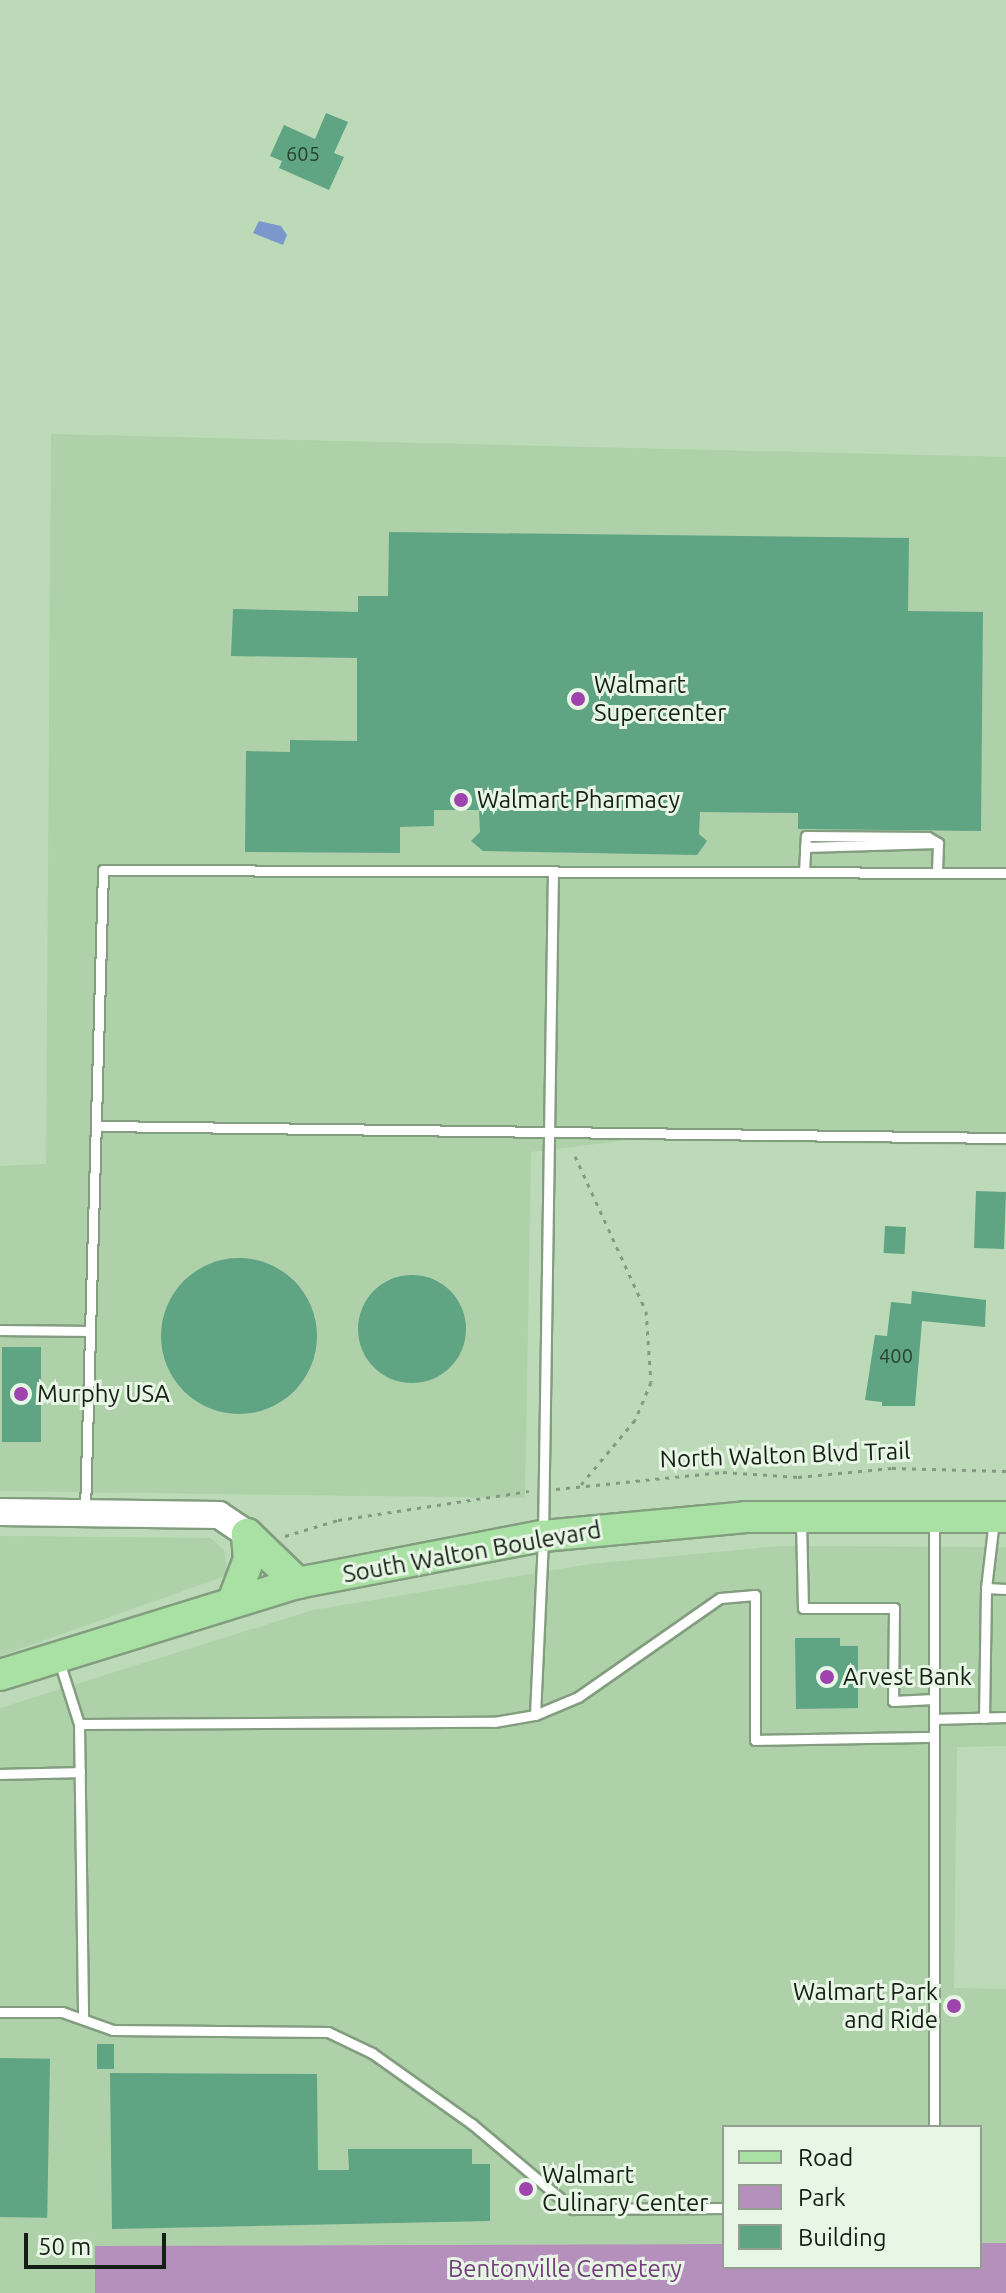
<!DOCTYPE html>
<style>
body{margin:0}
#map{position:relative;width:1006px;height:2293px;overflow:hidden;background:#bcdab8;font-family:Ubuntu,sans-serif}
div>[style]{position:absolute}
.built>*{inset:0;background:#aed1a9}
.green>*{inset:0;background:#b690bc}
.water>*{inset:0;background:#7a98cd}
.building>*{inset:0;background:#5fa483;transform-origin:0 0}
.round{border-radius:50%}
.path>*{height:3px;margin-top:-1.5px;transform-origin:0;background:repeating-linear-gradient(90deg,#839a80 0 4px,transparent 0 10px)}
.roads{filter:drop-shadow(2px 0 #829e7f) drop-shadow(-2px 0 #829e7f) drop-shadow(0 2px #829e7f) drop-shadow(0 -2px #829e7f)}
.lane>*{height:9px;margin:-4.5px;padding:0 4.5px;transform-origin:4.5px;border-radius:4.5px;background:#fff}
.secondary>*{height:26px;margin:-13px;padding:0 13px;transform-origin:13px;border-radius:13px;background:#fff}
.primary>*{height:30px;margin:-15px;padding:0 15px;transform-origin:15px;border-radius:15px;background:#a8e1a3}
.dots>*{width:22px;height:22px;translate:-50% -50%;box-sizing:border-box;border:4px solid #e7f6e5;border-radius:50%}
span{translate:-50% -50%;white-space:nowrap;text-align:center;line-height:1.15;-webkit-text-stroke:6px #e7f6e5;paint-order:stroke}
.number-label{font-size:20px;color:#284130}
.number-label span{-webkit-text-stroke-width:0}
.poi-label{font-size:24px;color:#152014}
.left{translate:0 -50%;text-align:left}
.right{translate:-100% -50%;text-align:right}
.street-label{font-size:24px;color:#152014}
.park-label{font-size:24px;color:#733d7c}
.legend{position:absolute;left:722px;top:2125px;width:260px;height:144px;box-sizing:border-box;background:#e7f6e5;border:2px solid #93a091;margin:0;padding:10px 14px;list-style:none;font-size:24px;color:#152014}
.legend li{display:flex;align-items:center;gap:16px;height:40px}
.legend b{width:40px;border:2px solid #93a091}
.scale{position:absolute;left:24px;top:2233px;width:142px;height:36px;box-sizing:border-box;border:4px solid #152014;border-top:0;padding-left:10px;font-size:24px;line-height:28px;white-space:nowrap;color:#152014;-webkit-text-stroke:6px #e7f6e5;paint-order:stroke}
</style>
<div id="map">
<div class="built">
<div style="clip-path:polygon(51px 434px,1006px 457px,1006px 1146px,629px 1140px,531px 1152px,525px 1498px,0 1491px,0 1166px,46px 1164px)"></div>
<div style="clip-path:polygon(0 1536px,211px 1538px,224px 1550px,228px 1575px,0 1656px)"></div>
<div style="clip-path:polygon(781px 1546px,1006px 1547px,1006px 1746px,957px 1747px,954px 1988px,1006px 1989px,1006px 2243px,980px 2243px,980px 2127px,724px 2127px,724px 2244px,96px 2246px,95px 2293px,0 2293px,0 1708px,313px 1610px,590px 1564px)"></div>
</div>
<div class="green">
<div style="clip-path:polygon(980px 2243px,1006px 2243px,1006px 2293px,95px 2293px,95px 2246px,724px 2244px,724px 2267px,980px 2267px)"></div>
</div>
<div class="water">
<div style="clip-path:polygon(259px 221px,281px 226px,287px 235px,283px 245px,253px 233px)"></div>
</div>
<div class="building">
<div style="clip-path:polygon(326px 113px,348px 122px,334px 153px,344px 157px,329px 190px,279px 168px,282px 161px,270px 156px,284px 125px,315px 139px)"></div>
<div style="clip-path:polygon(389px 532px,909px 538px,908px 611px,983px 612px,981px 831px,798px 829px,798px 813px,700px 812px,699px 834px,707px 841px,697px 855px,483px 851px,471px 841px,480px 832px,479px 810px,434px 810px,434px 826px,400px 827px,400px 853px,245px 852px,246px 751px,290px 752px,290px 740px,357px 741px,357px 658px,231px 656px,233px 609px,358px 612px,358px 596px,388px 596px)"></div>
<div style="left:976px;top:1191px;width:30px;height:57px;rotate:2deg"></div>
<div style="left:885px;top:1226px;width:21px;height:27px;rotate:3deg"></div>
<div class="round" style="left:161px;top:1258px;width:156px;height:156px"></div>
<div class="round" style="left:358px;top:1275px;width:108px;height:108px"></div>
<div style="clip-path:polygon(912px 1291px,986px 1300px,985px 1327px,922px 1321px,915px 1406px,882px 1406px,882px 1402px,865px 1400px,875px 1335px,887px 1336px,891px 1302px,911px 1304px)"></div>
<div style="left:2px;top:1347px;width:39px;height:95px"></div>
<div style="clip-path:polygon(795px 1638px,840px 1638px,840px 1646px,858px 1646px,858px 1708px,796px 1709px)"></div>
<div style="left:97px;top:2044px;width:17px;height:25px"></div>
<div style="left:0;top:2058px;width:50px;height:159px;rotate:1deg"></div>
<div style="clip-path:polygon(110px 2073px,317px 2074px,318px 2170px,349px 2170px,348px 2149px,472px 2149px,472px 2164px,490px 2164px,490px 2221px,112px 2229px)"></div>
</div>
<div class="path">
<div style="left:575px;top:1156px;width:170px;rotate:65.4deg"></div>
<div style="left:646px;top:1311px;width:71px;rotate:86deg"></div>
<div style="left:651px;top:1382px;width:41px;rotate:112.8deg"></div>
<div style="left:635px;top:1420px;width:87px;rotate:129.9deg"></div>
<div style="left:556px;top:1489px;width:168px;rotate:-5.8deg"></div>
<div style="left:723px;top:1472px;width:75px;rotate:3.8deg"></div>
<div style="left:798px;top:1477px;width:94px;rotate:-5.5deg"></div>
<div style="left:892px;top:1468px;width:114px;rotate:1.5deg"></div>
<div style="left:285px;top:1536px;width:55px;rotate:-16.8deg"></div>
<div style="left:338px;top:1520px;width:193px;rotate:-8.6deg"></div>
</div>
<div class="roads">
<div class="lane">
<div style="left:805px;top:847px;width:133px;rotate:-1.7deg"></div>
<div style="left:804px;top:872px;width:36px;rotate:-87deg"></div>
<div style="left:806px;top:836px;width:122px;rotate:0.5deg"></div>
<div style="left:928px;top:837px;width:12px;rotate:31deg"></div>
<div style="left:938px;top:843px;width:30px;rotate:92deg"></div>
<div style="left:99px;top:1126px;width:907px;rotate:0.76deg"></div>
<div style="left:0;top:1330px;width:90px;rotate:0.6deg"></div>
<div style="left:85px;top:1511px;width:641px;rotate:-88.39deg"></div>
<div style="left:103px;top:870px;width:903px;rotate:0.19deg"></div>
<div style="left:801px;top:1520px;width:88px;rotate:88.7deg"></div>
<div style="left:803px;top:1608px;width:91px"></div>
<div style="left:894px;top:1608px;width:93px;rotate:90.6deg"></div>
<div style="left:893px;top:1701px;width:41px;rotate:-2.8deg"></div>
<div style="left:986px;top:1588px;width:20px;rotate:3deg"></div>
<div style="left:59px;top:1661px;width:66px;rotate:72.4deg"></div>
<div style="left:79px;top:1724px;width:295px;rotate:89.2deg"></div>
<div style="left:535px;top:1715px;width:179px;rotate:-87.4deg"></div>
<div style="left:543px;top:1536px;width:664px;rotate:-89.14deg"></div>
<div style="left:984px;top:1718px;width:130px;rotate:-89.1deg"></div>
<div style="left:986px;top:1588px;width:68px;rotate:-83.3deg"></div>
<div style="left:934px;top:1719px;width:72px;rotate:-1.6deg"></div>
<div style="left:79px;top:1724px;width:415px;rotate:-0.3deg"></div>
<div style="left:494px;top:1722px;width:42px;rotate:-9.7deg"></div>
<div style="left:535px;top:1715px;width:47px;rotate:-22.7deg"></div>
<div style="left:578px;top:1697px;width:173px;rotate:-34.9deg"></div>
<div style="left:720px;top:1598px;width:35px;rotate:-5deg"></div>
<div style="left:755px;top:1595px;width:145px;rotate:90deg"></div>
<div style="left:755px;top:1740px;width:179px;rotate:-1deg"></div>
<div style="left:0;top:1774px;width:80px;rotate:-1.4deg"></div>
<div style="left:0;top:2012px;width:62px"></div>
<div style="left:62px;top:2012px;width:54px;rotate:19.4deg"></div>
<div style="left:113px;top:2030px;width:215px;rotate:0.5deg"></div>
<div style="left:328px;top:2032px;width:49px;rotate:25.5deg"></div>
<div style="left:372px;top:2053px;width:123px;rotate:35.4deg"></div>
<div style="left:472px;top:2124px;width:132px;rotate:40.1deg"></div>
<div style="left:573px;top:2209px;width:151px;rotate:-0.4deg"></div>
<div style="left:934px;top:2127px;width:605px;rotate:-90deg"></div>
</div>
<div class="secondary">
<div style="left:0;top:1512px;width:219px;rotate:0.8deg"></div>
<div style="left:219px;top:1515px;width:34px;rotate:34deg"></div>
</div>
<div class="primary">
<div style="left:247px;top:1534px;width:71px;rotate:43.9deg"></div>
<div style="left:233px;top:1601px;width:45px;rotate:-69.1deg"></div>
<div style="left:249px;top:1559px;width:25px;rotate:-95deg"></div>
<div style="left:0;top:1675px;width:312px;rotate:-17.2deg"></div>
<div style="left:298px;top:1583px;width:249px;rotate:-10.9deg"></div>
<div style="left:543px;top:1536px;width:204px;rotate:-5.3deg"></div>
<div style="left:746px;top:1517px;width:260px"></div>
</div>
</div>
<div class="dots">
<div style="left:578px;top:699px;background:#9f43ae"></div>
<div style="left:461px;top:800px;background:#9f43ae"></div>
<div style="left:21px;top:1394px;background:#9f43ae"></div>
<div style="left:827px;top:1677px;background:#9f43ae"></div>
<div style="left:954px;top:2006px;background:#9f43ae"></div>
<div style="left:526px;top:2189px;background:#9f43ae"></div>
</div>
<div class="number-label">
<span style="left:303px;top:153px">605</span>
<span style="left:896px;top:1355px">400</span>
</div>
<div class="poi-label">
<span class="left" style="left:594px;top:699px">Walmart<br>Supercenter</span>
<span class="left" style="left:477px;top:800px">Walmart Pharmacy</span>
<span class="left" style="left:37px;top:1394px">Murphy USA</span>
<span class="left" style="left:843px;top:1677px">Arvest Bank</span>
<span class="right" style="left:938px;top:2006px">Walmart Park<br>and Ride</span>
<span class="left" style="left:542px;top:2189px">Walmart<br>Culinary Center</span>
</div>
<div class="street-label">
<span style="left:785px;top:1455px;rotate:-2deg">North Walton Blvd Trail</span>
<span style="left:472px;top:1552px;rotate:-10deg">South Walton Boulevard</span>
</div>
<div class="park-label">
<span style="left:565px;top:2269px">Bentonville Cemetery</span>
</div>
<ul class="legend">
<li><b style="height:10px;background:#a8e1a3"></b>Road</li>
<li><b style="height:22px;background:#b690bc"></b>Park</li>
<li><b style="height:22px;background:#5fa483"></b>Building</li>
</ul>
<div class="scale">50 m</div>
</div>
